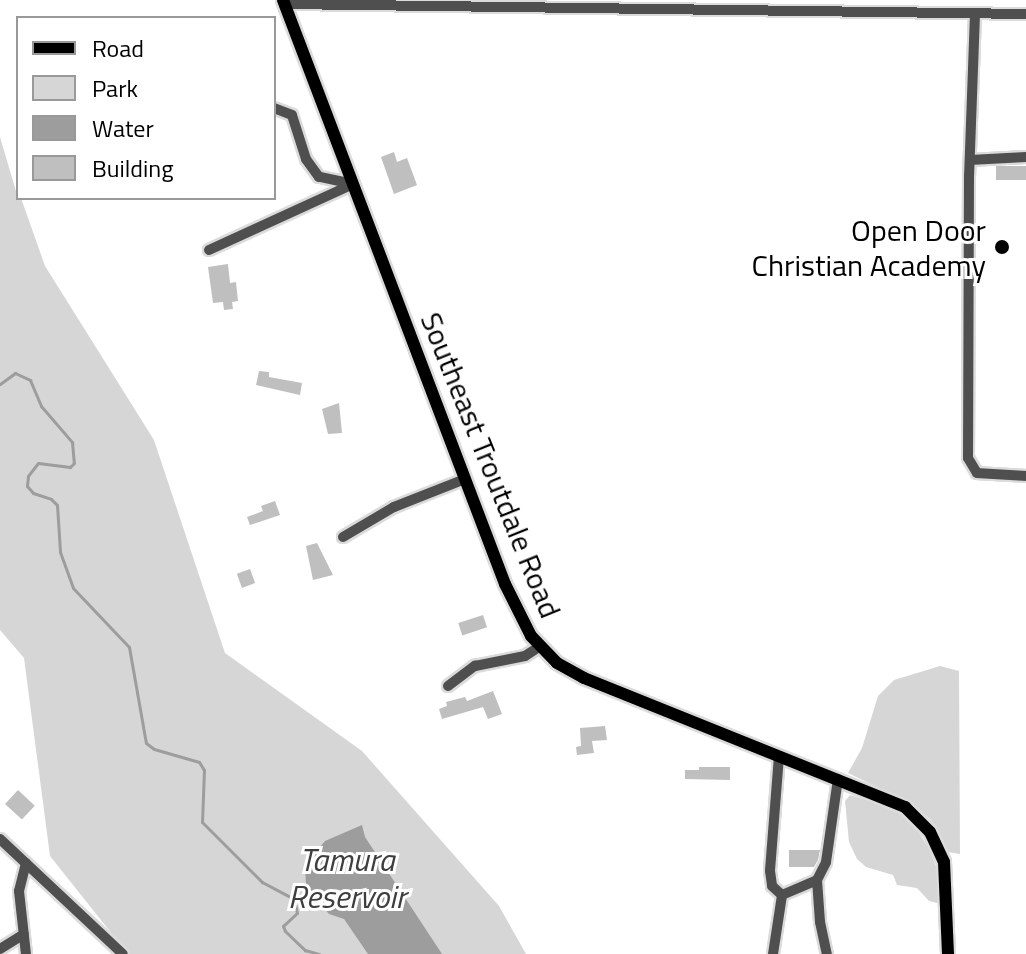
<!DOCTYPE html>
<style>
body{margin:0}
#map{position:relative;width:1026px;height:954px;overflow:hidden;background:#fff;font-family:"Titillium Web",sans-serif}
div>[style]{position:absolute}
.green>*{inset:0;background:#d6d6d6}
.water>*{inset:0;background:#9d9d9d}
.stream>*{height:3px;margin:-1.5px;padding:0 1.5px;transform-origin:1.5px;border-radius:1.5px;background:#9d9d9d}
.building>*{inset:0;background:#bfbfbf;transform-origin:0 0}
.roads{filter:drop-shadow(2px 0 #dbdbdb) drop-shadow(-2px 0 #dbdbdb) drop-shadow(0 2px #dbdbdb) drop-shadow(0 -2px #dbdbdb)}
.minor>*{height:10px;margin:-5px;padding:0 5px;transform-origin:5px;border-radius:5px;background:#4f4f4f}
.major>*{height:12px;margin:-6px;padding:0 6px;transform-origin:6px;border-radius:6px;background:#000}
.dots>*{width:22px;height:22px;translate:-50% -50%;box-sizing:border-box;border:4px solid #fff;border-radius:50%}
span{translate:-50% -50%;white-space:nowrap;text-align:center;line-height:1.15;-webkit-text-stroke:6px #fff;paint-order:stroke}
.poi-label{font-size:30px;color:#000}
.right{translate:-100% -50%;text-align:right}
.street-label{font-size:30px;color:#000}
.water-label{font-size:32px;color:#3e3e3e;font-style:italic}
.legend{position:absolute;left:16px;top:16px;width:260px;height:184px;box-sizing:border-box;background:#fff;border:2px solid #999;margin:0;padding:10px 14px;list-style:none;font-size:24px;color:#000}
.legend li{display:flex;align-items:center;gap:16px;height:40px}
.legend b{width:40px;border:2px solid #999}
</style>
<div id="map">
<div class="green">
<div style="clip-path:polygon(0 137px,18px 198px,21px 198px,45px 266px,154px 440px,225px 653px,362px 751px,499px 906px,526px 954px,128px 954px,50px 856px,24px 658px,0 630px)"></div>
<div style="clip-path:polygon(940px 666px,959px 671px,960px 854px,948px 852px,931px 820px,914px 805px,848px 773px,862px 748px,878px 696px,894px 680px)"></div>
<div style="clip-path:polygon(850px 795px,890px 807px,911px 821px,929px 848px,937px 869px,940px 896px,937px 903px,929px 901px,917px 888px,897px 885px,893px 875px,866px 867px,857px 859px,849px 842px,845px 801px)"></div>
</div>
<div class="water">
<div style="clip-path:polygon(362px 825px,365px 837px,442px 954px,368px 954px,344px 919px,329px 914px,306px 887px,305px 865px,325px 841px)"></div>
</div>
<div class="stream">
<div style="left:0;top:384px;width:19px;rotate:-36deg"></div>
<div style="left:15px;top:373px;width:17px;rotate:25deg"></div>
<div style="left:30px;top:380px;width:28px;rotate:67deg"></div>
<div style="left:41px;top:406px;width:48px;rotate:49.3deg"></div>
<div style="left:72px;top:442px;width:21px;rotate:85deg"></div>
<div style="left:74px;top:463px;width:6px;rotate:135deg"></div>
<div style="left:70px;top:467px;width:32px;rotate:-173deg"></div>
<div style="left:38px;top:463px;width:16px;rotate:128deg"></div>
<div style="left:28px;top:476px;width:10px;rotate:96deg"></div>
<div style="left:27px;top:486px;width:9px;rotate:49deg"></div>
<div style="left:33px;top:493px;width:19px;rotate:18deg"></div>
<div style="left:51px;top:499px;width:8px;rotate:45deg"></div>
<div style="left:57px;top:505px;width:47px;rotate:86.3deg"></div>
<div style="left:60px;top:552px;width:38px;rotate:70deg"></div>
<div style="left:73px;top:588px;width:81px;rotate:46.5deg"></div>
<div style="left:129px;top:647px;width:97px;rotate:80deg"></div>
<div style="left:146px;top:743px;width:10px;rotate:37deg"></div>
<div style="left:154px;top:749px;width:47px;rotate:16.1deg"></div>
<div style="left:199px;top:762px;width:9px;rotate:58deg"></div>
<div style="left:204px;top:770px;width:52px;rotate:92.2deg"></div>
<div style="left:202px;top:822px;width:85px;rotate:45deg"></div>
<div style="left:262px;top:882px;width:36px;rotate:28deg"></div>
<div style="left:294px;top:899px;width:14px;rotate:78deg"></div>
<div style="left:297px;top:913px;width:19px;rotate:137deg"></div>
<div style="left:283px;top:926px;width:5px;rotate:68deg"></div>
<div style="left:285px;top:931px;width:28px;rotate:44deg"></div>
<div style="left:305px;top:950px;width:15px;rotate:16deg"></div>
</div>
<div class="building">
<div style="clip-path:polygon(394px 152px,397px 162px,407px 158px,417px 185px,394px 194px,381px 157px)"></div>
<div style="left:1026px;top:166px;width:14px;height:30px;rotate:90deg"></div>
<div style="clip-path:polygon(228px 264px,230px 283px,236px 282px,238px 301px,232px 302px,233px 309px,224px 310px,223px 302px,213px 303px,208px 267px)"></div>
<div style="clip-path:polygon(259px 371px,269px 372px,269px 377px,302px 383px,300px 395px,256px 385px)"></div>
<div style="clip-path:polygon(339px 403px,342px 433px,328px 434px,322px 409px)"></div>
<div style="clip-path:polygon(275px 501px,280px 515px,250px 525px,247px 517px,263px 511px,261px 506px)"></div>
<div style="clip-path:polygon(317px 543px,333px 575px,313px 580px,306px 546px)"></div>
<div style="left:250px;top:569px;width:15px;height:14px;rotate:70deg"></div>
<div style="left:483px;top:615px;width:13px;height:26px;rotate:72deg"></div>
<div style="clip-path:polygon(493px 691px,502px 714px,488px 719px,483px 707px,442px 719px,439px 709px,447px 706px,446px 702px,465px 697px,467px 701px)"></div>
<div style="clip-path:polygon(605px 726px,607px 740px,592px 741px,594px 753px,577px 755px,576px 747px,581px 746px,580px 728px)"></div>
<div style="clip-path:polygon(699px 767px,730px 767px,730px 780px,685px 779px,685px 770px,699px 770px)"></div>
<div style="left:18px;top:790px;width:23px;height:19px;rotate:43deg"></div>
<div style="clip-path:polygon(789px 850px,820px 850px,818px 860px,814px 867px,789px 867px)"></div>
</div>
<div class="roads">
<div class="minor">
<div style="left:284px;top:4px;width:742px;rotate:0.77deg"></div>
<div style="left:975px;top:14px;width:161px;rotate:92.1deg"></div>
<div style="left:969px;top:175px;width:283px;rotate:90.2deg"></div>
<div style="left:968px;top:458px;width:17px;rotate:59deg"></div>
<div style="left:977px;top:473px;width:49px;rotate:3.5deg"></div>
<div style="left:970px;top:160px;width:56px;rotate:-3.1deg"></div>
<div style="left:209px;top:250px;width:158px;rotate:-24.6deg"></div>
<div style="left:353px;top:184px;width:35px;rotate:-168deg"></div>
<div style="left:319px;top:177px;width:22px;rotate:-126deg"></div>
<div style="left:306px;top:159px;width:46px;rotate:-107.7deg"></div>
<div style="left:292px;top:115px;width:19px;rotate:-159deg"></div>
<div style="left:343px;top:537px;width:59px;rotate:-30.5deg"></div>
<div style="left:394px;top:507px;width:76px;rotate:-21.5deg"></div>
<div style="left:448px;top:686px;width:34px;rotate:-37deg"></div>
<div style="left:475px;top:666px;width:51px;rotate:-11.3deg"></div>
<div style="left:525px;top:656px;width:17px;rotate:-33deg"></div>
<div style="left:779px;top:756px;width:115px;rotate:94.5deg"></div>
<div style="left:770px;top:871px;width:15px;rotate:82deg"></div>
<div style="left:772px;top:886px;width:13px;rotate:42deg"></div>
<div style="left:0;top:839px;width:168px;rotate:43.1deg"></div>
<div style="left:26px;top:863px;width:29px;rotate:104deg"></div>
<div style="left:19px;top:891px;width:63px;rotate:83.7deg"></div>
<div style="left:817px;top:880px;width:42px;rotate:85.9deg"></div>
<div style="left:820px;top:922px;width:33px;rotate:78deg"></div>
<div style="left:0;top:949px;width:28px;rotate:-32deg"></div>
<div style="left:773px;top:954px;width:60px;rotate:-81.3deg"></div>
<div style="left:782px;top:895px;width:38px;rotate:-23deg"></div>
<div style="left:817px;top:880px;width:20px;rotate:-63deg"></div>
<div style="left:826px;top:862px;width:84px;rotate:-81.8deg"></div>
</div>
<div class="major">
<div style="left:283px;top:0;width:625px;rotate:69.19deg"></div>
<div style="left:505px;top:584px;width:58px;rotate:63.4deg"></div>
<div style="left:531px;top:636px;width:37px;rotate:46deg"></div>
<div style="left:557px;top:663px;width:31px;rotate:29deg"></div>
<div style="left:584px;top:678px;width:346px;rotate:21.9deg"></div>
<div style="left:905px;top:807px;width:35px;rotate:45deg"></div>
<div style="left:930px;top:832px;width:33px;rotate:65deg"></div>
<div style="left:944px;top:862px;width:92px;rotate:87.5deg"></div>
</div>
</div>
<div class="dots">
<div style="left:1002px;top:247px;background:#000"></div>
</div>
<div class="poi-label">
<span class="right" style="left:986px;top:247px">Open Door<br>Christian Academy</span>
</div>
<div class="street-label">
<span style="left:491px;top:465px;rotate:68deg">Southeast Troutdale Road</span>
</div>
<div class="water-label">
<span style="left:347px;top:878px">Tamura<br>Reservoir</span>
</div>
<ul class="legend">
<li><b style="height:10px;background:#000"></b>Road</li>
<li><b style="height:22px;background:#d6d6d6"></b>Park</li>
<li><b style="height:22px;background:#9d9d9d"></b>Water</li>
<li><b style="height:22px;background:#bfbfbf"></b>Building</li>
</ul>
</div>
